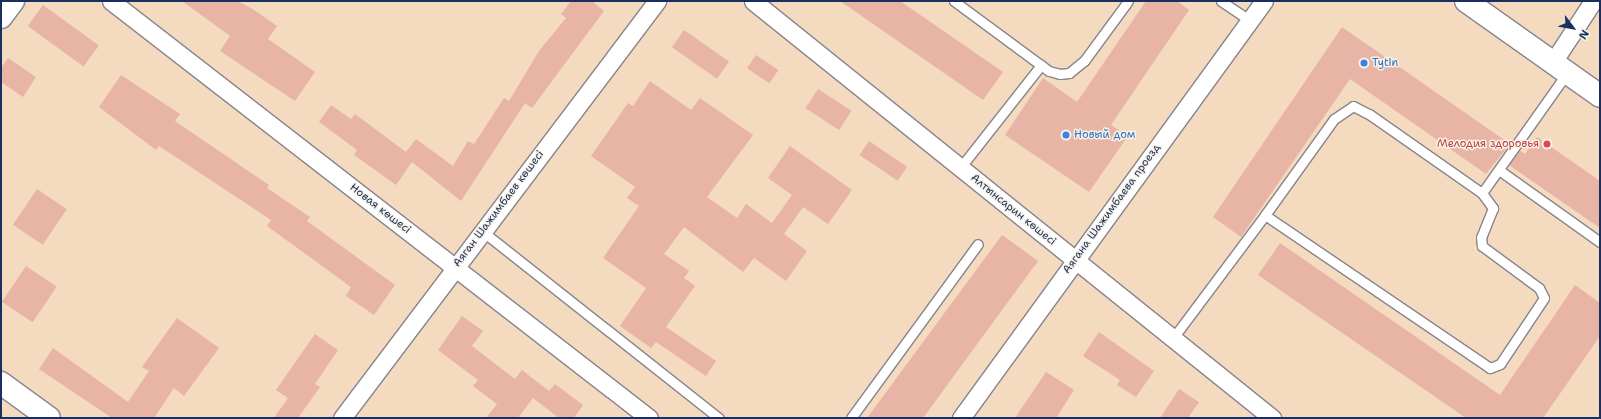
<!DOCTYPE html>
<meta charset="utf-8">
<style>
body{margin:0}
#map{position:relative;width:1601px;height:419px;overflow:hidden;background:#f4dabe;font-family:"Shantell Sans",sans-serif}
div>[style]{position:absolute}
.building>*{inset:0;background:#e8b4a6;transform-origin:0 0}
.roads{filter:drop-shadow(1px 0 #88848e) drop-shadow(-1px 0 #88848e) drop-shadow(0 1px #88848e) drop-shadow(0 -1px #88848e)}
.service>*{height:9px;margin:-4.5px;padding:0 4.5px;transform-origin:4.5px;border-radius:4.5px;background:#fff}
.minor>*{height:17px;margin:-8.5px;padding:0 8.5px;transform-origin:8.5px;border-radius:8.5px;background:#fff}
.tertiary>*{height:22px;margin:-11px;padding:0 11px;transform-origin:11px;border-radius:11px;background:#fff}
.secondary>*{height:22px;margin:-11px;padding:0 11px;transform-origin:11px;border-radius:11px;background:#fff}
.primary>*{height:22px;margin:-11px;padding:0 11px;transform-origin:11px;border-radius:11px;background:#fff}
.dots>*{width:11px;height:11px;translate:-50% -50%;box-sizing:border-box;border:2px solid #f7f3e8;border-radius:50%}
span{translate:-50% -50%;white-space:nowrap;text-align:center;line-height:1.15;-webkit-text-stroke:3px #f7f3e8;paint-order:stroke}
.shop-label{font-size:11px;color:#366cbe}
.left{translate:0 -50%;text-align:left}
.health-label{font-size:11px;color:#be3a42}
.right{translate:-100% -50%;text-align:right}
.street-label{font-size:11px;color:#1b2f5e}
.frame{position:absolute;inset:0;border:2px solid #1b2f5e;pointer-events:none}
.north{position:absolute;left:1553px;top:8px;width:40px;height:40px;-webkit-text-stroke:3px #f7f3e8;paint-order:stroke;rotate:122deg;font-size:11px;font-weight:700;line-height:16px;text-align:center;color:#1b2f5e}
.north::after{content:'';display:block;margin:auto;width:14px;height:18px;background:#1b2f5e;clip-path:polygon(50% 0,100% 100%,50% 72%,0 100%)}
</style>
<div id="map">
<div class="building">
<div style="clip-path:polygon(182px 1px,237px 1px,251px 8px,277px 26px,268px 39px,315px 72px,295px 101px,220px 51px,230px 36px)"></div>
<div style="clip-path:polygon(571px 1px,592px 1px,604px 11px,532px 108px,525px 103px,461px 201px,412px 162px,396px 185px,354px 155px,357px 150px,319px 122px,331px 105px,351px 119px,355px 114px,406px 152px,416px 139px,453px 166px,468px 141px,474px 144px,504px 98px,509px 101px,539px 51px,566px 18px,561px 14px)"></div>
<div style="clip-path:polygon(840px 1px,900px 1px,1003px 72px,983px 100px)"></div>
<div style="clip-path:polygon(1146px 1px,1177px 1px,1189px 10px,1111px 125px,1128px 136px,1089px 192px,1005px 135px,1043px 78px,1077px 102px)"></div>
<div style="left:43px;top:5px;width:69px;height:26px;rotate:36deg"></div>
<div style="clip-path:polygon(1342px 27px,1510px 144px,1486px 174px,1350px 79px,1241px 237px,1213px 217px)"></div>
<div style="left:684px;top:30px;width:55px;height:21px;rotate:35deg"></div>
<div style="left:756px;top:55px;width:27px;height:16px;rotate:34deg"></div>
<div style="clip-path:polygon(8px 58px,36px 77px,23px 97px,1px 82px,1px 68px)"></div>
<div style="clip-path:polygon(121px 75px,180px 114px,175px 121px,269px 185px,267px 188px,310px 217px,307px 221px,395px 285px,374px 315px,346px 296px,351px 287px,267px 226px,271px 220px,159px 146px,156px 150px,99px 107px)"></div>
<div style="clip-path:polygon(650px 81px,691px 110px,700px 98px,753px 135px,707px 197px,737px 218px,746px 204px,772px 223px,792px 195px,768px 178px,790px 146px,852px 190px,828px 224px,803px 207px,784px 234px,807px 251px,786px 281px,754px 258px,743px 272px,684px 227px,664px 254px,689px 271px,684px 278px,695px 286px,666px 327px,716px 361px,706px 376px,656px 342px,651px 348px,620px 326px,646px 288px,603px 258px,639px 206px,627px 198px,635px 187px,591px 156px,628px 103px,633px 106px)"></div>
<div style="left:818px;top:89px;width:40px;height:23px;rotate:33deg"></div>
<div style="clip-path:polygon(1537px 137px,1600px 181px,1600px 228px,1509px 165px,1519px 150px,1525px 154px)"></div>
<div style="left:869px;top:141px;width:46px;height:17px;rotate:34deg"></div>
<div style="left:37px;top:189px;width:36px;height:43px;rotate:34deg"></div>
<div style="clip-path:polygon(1002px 235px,1038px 261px,923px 418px,867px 418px)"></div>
<div style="clip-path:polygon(1280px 243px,1500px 395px,1575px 285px,1600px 303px,1600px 336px,1543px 418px,1466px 418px,1258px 275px)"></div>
<div style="left:26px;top:266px;width:37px;height:43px;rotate:34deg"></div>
<div style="clip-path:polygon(462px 316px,483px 331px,472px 346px,515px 379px,522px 370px,549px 391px,555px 384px,583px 405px,574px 418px,559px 418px,533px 398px,518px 418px,486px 418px,497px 404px,473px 386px,478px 380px,438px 350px)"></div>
<div style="clip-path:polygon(177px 318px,219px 348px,184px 396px,174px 388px,154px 418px,112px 418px,39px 369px,53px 348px,128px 402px,149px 371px,142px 367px)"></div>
<div style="clip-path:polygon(1099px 332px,1154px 371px,1136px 397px,1117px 385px,1120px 380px,1083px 356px)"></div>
<div style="clip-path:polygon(315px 334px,338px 350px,315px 384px,320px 387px,298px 418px,274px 418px,288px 398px,276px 390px)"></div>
<div style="clip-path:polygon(1046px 372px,1074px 390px,1056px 418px,1015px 418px)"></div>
<div style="clip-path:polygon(1179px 389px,1199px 402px,1188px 418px,1160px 418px)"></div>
</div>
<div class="roads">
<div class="service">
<div style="left:954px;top:1px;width:118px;rotate:36.4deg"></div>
<div style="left:1049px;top:71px;width:11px;rotate:15deg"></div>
<div style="left:1060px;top:74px;width:9px;rotate:-6deg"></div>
<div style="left:1069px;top:73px;width:19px;rotate:-39deg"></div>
<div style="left:1084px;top:61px;width:74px;rotate:-53.7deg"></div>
<div style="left:1221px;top:1px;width:34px;rotate:34deg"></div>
<div style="left:960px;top:168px;width:131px;rotate:-51.8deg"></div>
<div style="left:1499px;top:170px;width:124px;rotate:35.5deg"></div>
<div style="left:1482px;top:193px;width:19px;rotate:54deg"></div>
<div style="left:1493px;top:208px;width:31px;rotate:112deg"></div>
<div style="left:1481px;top:237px;width:9px;rotate:84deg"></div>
<div style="left:1482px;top:246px;width:71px;rotate:36.4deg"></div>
<div style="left:1539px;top:288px;width:11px;rotate:63deg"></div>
<div style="left:1544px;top:298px;width:79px;rotate:123.7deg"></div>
<div style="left:1500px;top:364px;width:11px;rotate:158deg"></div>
<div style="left:1490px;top:368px;width:272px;rotate:-145.8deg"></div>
<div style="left:1265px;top:215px;width:118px;rotate:-54.3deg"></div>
<div style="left:1334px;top:119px;width:23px;rotate:-34deg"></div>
<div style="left:1353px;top:106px;width:18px;rotate:27deg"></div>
<div style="left:1369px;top:114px;width:138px;rotate:35deg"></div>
<div style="left:1482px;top:193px;width:147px;rotate:-54.7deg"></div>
<div style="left:482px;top:231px;width:302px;rotate:38.3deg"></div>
<div style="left:1173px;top:338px;width:154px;rotate:-53.2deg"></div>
<div style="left:851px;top:418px;width:215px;rotate:-53.9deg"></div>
</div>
<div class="minor">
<div style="left:111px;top:1px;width:681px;rotate:37.78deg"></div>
<div style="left:753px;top:1px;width:666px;rotate:38.78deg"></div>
<div style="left:1553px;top:62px;width:73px;rotate:-56.7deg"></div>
<div style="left:342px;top:418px;width:523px;rotate:-52.93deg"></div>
<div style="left:961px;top:418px;width:515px;rotate:-54deg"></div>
</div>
<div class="tertiary">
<div style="left:1px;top:17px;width:20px;rotate:-53deg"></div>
</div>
<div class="secondary">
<div style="left:1466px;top:1px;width:164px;rotate:35.3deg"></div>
</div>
<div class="primary">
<div style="left:1px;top:383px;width:59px;rotate:36.1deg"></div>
</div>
</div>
<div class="dots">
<div style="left:1364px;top:63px;background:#3f7fe0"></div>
<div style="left:1066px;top:135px;background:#3f7fe0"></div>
<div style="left:1547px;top:144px;background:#e0444e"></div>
</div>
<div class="shop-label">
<span class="left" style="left:1372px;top:63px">Tytin</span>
<span class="left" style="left:1074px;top:135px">Новый дом</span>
</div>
<div class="health-label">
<span class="right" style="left:1539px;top:144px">Мелодия здоровья</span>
</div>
<div class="street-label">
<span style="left:380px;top:209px;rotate:38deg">Новая көшесі</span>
<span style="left:499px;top:209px;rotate:-53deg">Аяган Шажимбаев көшесі</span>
<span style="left:1112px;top:209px;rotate:-54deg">Аягана Шажимбаева проезд</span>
<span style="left:1013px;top:210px;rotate:39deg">Алтынсарин көшесі</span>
</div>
<div class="frame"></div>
<div class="north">N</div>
</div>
